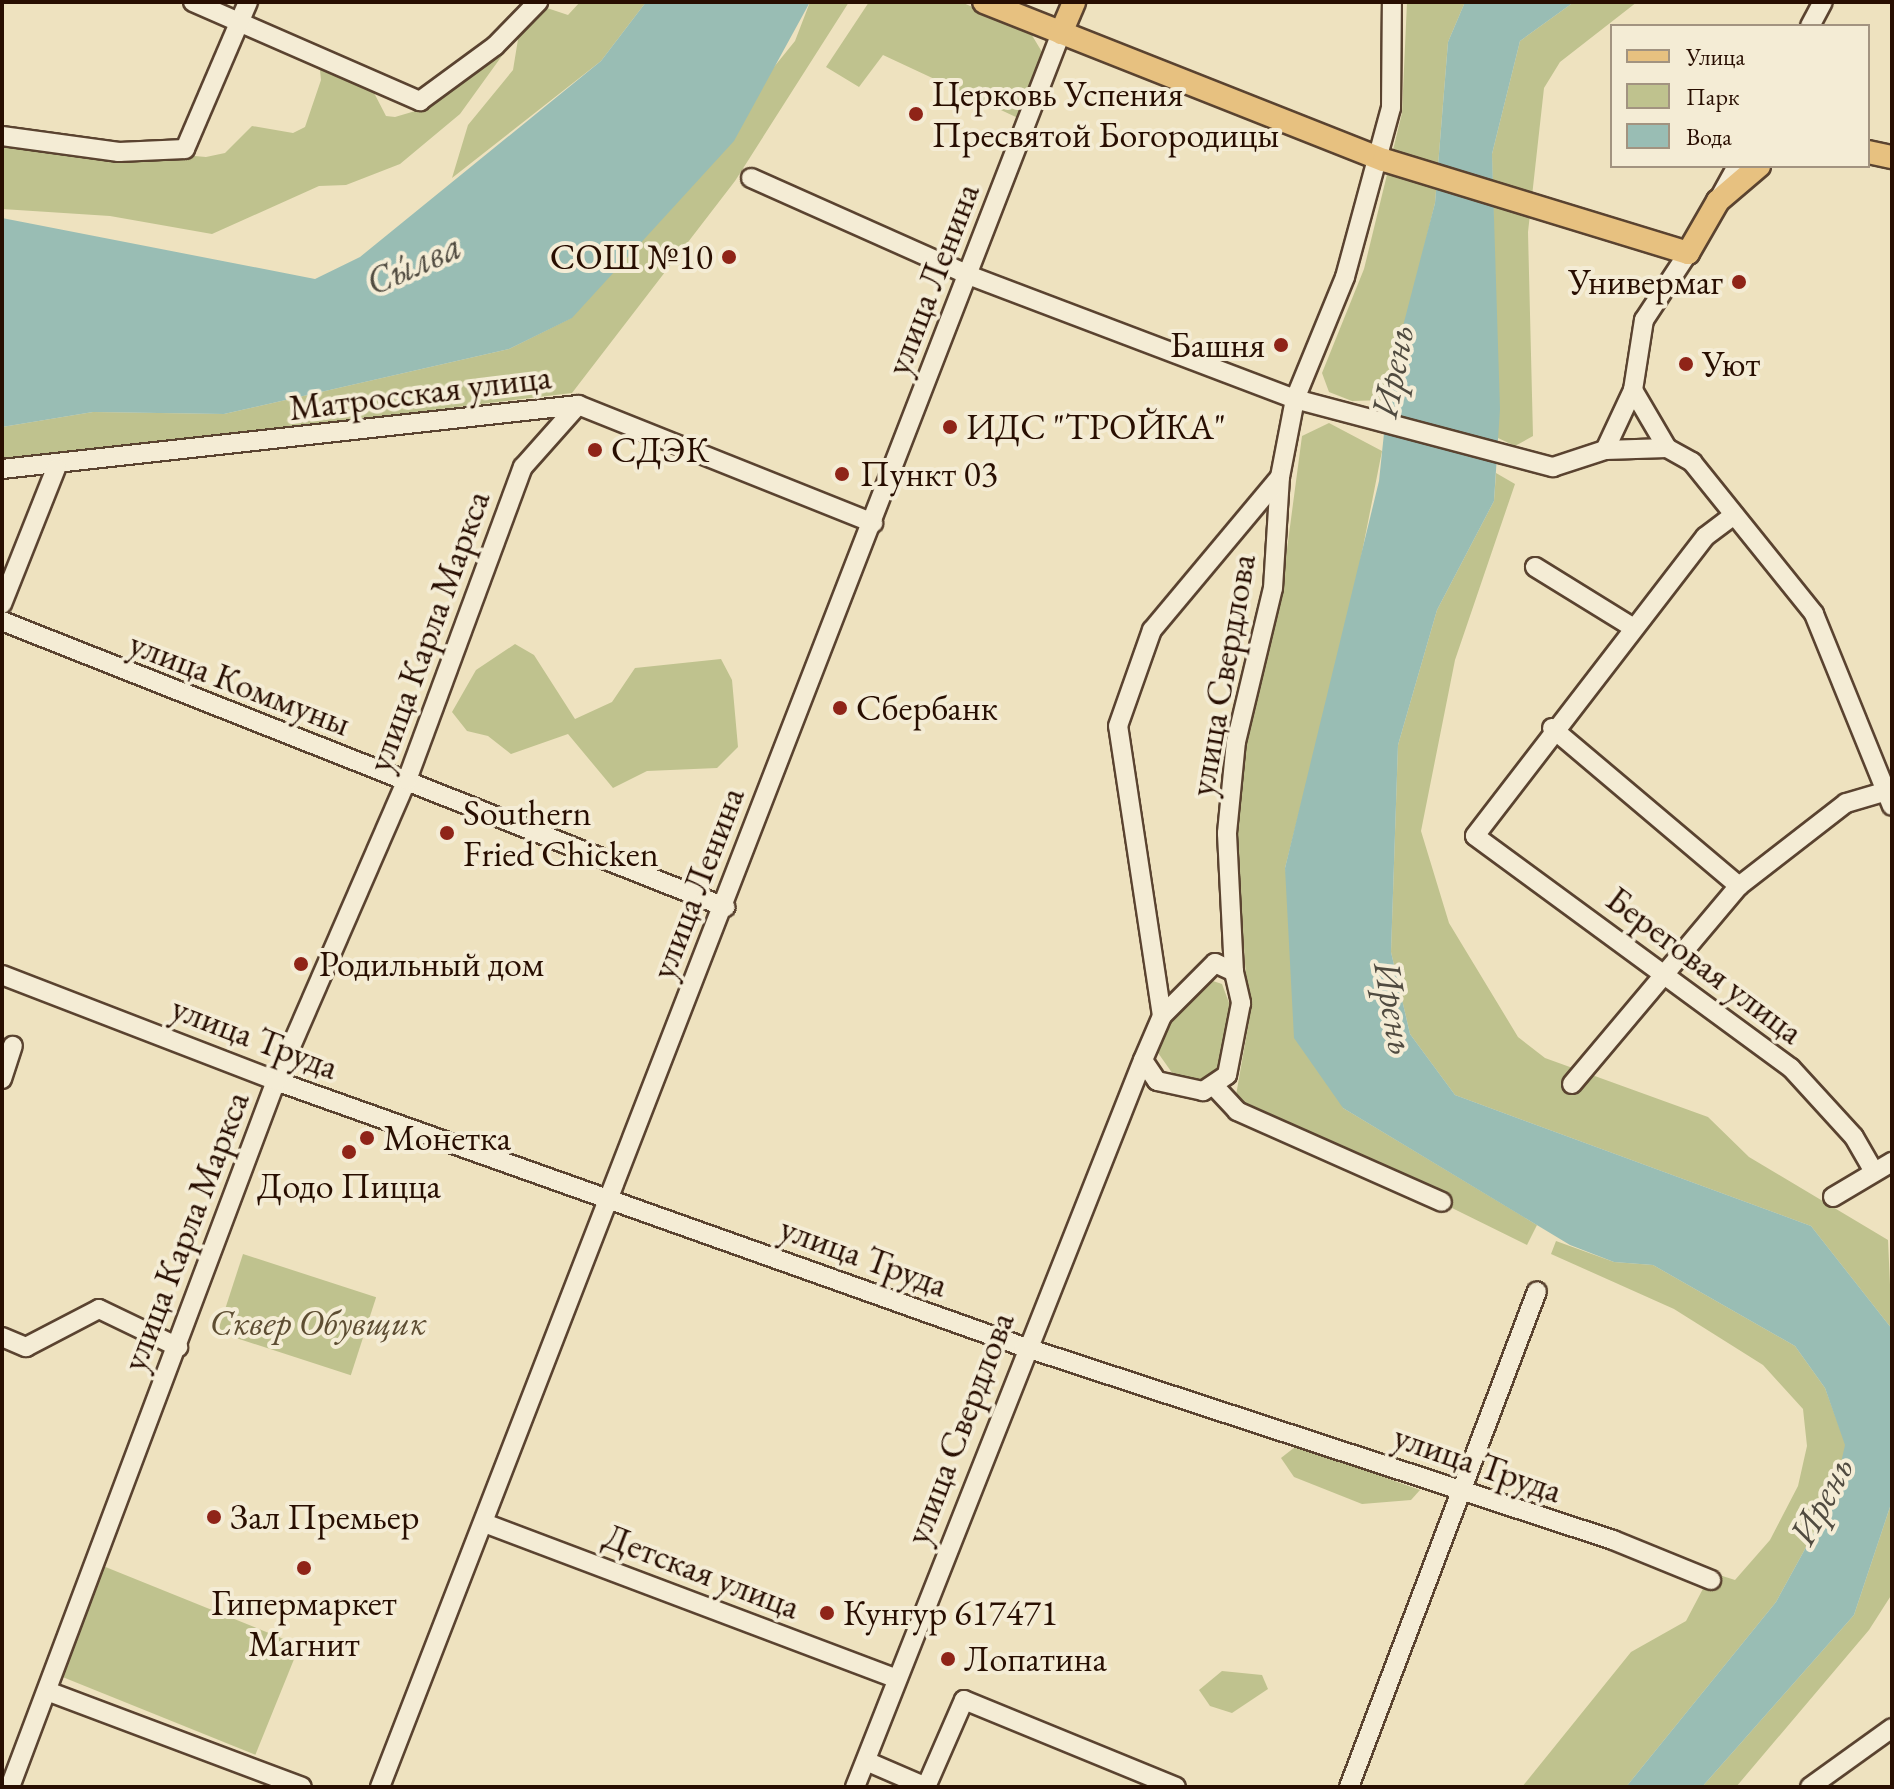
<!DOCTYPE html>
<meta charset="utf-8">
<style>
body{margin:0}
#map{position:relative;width:1894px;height:1789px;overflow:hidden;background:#eee2bf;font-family:"EB Garamond",serif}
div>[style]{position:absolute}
.green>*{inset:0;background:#bfc28e;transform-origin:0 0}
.water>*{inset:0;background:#99bdb4}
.roads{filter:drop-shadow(2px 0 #5a4330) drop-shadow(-2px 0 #5a4330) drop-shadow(0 2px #5a4330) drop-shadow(0 -2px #5a4330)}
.minor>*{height:18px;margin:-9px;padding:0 9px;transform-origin:9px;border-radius:9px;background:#f4ecd5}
.major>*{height:22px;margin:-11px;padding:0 11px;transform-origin:11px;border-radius:11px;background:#e7c180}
.dots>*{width:22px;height:22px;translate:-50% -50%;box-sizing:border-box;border:4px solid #f4ecd5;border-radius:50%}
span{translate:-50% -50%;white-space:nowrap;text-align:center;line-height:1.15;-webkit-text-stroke:8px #f4ecd5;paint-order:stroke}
.poi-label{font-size:36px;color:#280e01}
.left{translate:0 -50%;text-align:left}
.right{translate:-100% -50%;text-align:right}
.street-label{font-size:36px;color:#280e01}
.park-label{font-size:36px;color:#5d4d32;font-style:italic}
.water-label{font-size:38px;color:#504b40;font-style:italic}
.frame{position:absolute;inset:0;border:4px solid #280e01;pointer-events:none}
.legend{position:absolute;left:1610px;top:24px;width:260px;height:144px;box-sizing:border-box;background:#f4ecd5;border:2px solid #a29380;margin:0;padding:10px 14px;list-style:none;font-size:24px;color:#280e01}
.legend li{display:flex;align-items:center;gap:16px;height:40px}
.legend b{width:40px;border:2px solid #a29380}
</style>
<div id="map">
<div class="green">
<div style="clip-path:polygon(580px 2px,646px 2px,601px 61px,452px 178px,468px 125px,513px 70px,520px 27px,544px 7px,568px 15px)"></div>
<div style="clip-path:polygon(810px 2px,849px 2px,735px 181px,572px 393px,2px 463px,2px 427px,93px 412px,224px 414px,509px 349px,571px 318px,795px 41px)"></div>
<div style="clip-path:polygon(869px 2px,961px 2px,1030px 32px,1042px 52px,1018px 118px,883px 55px,859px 87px,826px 67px)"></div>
<div style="clip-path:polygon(1407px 2px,1465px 2px,1448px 42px,1435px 203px,1387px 400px,1352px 401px,1329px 392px,1322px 373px,1364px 269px,1402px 113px)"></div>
<div style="clip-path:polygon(1574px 2px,1637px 2px,1560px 62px,1544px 88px,1528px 232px,1533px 436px,1515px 446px,1498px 438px,1492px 154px,1520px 41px)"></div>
<div style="clip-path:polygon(504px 53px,460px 114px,400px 164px,346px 185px,319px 186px,212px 234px,110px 216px,2px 209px,2px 139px,206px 157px,225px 153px,252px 126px,293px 133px,305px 127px,321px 80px,320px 70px,293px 56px,372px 89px,386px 116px,395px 117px,422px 109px)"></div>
<div style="clip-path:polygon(1329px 423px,1382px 451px,1351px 608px,1285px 868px,1343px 1108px,1537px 1225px,1527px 1245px,1235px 1101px,1249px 1021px,1236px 832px,1247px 741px,1282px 587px,1302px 436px)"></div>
<div style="clip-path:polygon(1496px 473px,1515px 484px,1455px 660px,1421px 831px,1449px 923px,1518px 1037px,1545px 1058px,1708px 1117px,1749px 1157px,1888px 1240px,1892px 1329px,1811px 1226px,1455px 1095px,1410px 1034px,1391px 952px,1398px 745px,1437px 610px,1494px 501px)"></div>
<div style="clip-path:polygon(515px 644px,534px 655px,575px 719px,612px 702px,635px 668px,721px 659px,732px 680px,738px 747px,717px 768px,647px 771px,613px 788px,568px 734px,511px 754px,488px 736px,467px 731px,452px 712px,476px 670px)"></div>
<div style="clip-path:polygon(1204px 978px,1222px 984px,1234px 1016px,1225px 1065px,1198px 1082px,1175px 1077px,1156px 1050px,1177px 1004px)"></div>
<div style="clip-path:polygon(1556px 1241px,1614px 1262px,1653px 1265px,1795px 1346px,1825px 1388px,1846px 1445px,1833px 1498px,1776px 1602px,1626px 1787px,1522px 1787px,1631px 1652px,1686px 1621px,1706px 1583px,1716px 1574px,1735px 1580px,1770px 1540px,1798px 1486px,1807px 1446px,1803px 1409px,1763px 1365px,1674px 1309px,1551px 1254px)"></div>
<div style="left:243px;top:1254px;width:140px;height:82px;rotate:18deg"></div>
<div style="clip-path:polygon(1295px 1447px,1322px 1455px,1420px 1490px,1411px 1500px,1362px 1504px,1294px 1477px,1281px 1458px)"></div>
<div style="clip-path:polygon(1892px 1501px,1892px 1594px,1869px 1630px,1736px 1787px,1702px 1787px,1854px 1615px)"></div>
<div style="left:103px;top:1566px;width:212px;height:118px;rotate:22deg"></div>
<div style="clip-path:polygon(1222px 1671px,1262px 1675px,1268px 1689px,1232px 1713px,1210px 1706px,1199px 1690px)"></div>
</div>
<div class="water">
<div style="clip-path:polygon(646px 2px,810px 2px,734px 141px,572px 318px,509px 349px,224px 414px,93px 412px,2px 427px,2px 218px,315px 279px,360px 257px,601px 61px)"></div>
<div style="clip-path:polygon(1465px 2px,1574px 2px,1520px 41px,1492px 154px,1500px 409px,1494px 501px,1437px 610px,1398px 745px,1391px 952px,1410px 1034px,1455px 1095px,1811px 1226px,1892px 1329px,1892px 1501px,1854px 1615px,1702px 1787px,1626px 1787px,1776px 1602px,1833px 1498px,1845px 1445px,1825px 1388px,1795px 1346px,1653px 1265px,1614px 1262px,1570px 1245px,1343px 1108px,1294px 1038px,1285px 868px,1379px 481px,1390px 376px,1435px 203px,1448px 42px)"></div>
</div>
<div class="roads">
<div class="minor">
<div style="left:193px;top:2px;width:248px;rotate:23.6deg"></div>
<div style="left:420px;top:101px;width:93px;rotate:-36.3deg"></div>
<div style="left:495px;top:46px;width:62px;rotate:-45.7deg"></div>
<div style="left:1810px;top:26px;width:27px;rotate:-62deg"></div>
<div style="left:2px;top:136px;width:118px;rotate:7.8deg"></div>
<div style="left:119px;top:152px;width:66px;rotate:-2.6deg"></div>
<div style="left:185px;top:149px;width:160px;rotate:-66.8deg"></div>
<div style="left:751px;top:178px;width:241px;rotate:24deg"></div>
<div style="left:971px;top:276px;width:347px;rotate:20.8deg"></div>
<div style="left:1295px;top:399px;width:267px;rotate:14.8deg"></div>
<div style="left:1553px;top:467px;width:55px;rotate:-18.1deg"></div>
<div style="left:1605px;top:450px;width:62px;rotate:-1.8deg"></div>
<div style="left:1721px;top:195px;width:33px;rotate:-61deg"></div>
<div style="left:1633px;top:390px;width:67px;rotate:59.6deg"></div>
<div style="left:1667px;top:448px;width:29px;rotate:29deg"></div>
<div style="left:1692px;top:462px;width:195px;rotate:51.2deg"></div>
<div style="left:1814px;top:614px;width:207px;rotate:67.9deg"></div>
<div style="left:1605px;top:450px;width:66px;rotate:-65deg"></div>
<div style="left:1633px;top:390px;width:71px;rotate:-81.1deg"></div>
<div style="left:1644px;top:320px;width:80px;rotate:-56.7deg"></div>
<div style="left:2px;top:469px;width:580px;rotate:-6.34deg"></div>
<div style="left:578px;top:405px;width:318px;rotate:21.8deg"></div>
<div style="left:1734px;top:515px;width:36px;rotate:143deg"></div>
<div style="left:1705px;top:537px;width:377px;rotate:127.6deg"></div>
<div style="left:1475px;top:836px;width:392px;rotate:36.3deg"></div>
<div style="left:1791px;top:1068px;width:93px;rotate:47.6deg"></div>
<div style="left:1854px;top:1137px;width:38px;rotate:60deg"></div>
<div style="left:1535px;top:567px;width:114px;rotate:31.7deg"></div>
<div style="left:2px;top:604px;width:146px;rotate:-68.3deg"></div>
<div style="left:2px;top:621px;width:778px;rotate:21.58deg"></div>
<div style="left:1552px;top:728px;width:245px;rotate:40.2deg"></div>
<div style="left:1215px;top:963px;width:21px;rotate:25deg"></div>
<div style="left:1234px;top:972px;width:32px;rotate:77deg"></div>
<div style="left:1241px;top:1003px;width:73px;rotate:101deg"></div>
<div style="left:1227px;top:1075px;width:29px;rotate:146deg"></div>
<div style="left:1203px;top:1091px;width:47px;rotate:-167.7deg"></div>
<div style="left:1157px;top:1081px;width:25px;rotate:-124deg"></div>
<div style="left:1143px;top:1060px;width:48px;rotate:-66.6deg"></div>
<div style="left:1162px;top:1016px;width:75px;rotate:-45deg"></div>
<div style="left:1234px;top:972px;width:139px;rotate:-92.9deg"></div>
<div style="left:1227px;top:833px;width:91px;rotate:-84.4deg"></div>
<div style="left:1236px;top:742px;width:158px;rotate:-76.5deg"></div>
<div style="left:1273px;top:588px;width:111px;rotate:-86.4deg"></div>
<div style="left:1280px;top:477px;width:79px;rotate:-79.1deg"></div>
<div style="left:1295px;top:399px;width:132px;rotate:-67.7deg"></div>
<div style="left:1345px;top:277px;width:175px;rotate:-74.8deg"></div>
<div style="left:1391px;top:108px;width:106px;rotate:-89.5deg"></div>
<div style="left:2px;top:975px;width:294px;rotate:21.1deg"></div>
<div style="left:276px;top:1081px;width:794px;rotate:19.58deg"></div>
<div style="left:1024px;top:1347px;width:620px;rotate:18.14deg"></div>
<div style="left:1613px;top:1540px;width:106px;rotate:22.2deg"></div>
<div style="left:1162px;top:1016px;width:293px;rotate:-98.6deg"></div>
<div style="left:1118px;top:726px;width:102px;rotate:-70.5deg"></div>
<div style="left:1152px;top:630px;width:199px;rotate:-50.1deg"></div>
<div style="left:2px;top:1079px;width:35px;rotate:-72deg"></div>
<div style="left:1572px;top:1084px;width:259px;rotate:-49.9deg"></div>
<div style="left:1739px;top:886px;width:135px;rotate:-37.8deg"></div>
<div style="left:1846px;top:803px;width:43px;rotate:-16.3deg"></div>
<div style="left:1215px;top:1087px;width:33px;rotate:47deg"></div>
<div style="left:1237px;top:1111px;width:224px;rotate:23.9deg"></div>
<div style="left:1833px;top:1197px;width:69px;rotate:-30.7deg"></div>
<div style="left:2px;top:1337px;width:26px;rotate:23deg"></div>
<div style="left:26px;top:1347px;width:82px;rotate:-27.5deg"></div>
<div style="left:99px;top:1309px;width:88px;rotate:25.7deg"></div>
<div style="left:487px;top:1524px;width:435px;rotate:20.7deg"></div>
<div style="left:47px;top:1691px;width:272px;rotate:20.6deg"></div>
<div style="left:866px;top:1761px;width:65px;rotate:23.4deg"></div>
<div style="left:926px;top:1787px;width:95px;rotate:-66.4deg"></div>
<div style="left:964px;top:1700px;width:229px;rotate:22.3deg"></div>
<div style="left:10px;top:1787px;width:754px;rotate:-69.36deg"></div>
<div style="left:276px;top:1081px;width:328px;rotate:-66.5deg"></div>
<div style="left:407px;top:780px;width:334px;rotate:-69.7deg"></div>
<div style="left:523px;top:467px;width:83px;rotate:-48.4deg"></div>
<div style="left:380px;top:1787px;width:1882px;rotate:-68.78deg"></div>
<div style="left:855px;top:1787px;width:782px;rotate:-68.39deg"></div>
<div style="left:1349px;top:1787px;width:530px;rotate:-69.24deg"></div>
<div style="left:1810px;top:1787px;width:101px;rotate:-35.7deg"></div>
</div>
<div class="major">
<div style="left:984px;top:2px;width:430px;rotate:21.6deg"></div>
<div style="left:1384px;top:160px;width:318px;rotate:17deg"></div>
<div style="left:1688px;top:253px;width:60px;rotate:-60deg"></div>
<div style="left:1718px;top:201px;width:54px;rotate:-40.5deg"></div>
<div style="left:1061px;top:33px;width:34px;rotate:-67deg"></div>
<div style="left:1868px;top:152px;width:25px;rotate:12deg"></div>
</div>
</div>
<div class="dots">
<div style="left:916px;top:114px;background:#8f2418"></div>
<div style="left:729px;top:257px;background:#8f2418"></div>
<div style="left:1739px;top:282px;background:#8f2418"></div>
<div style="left:1281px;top:345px;background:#8f2418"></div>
<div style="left:1686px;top:364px;background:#8f2418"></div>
<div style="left:950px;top:427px;background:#8f2418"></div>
<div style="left:595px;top:450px;background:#8f2418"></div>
<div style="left:842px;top:474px;background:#8f2418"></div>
<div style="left:840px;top:708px;background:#8f2418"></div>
<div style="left:447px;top:833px;background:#8f2418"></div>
<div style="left:301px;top:964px;background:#8f2418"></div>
<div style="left:367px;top:1138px;background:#8f2418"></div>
<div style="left:349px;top:1152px;background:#8f2418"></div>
<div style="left:214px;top:1517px;background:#8f2418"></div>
<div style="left:304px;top:1568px;background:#8f2418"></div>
<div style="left:827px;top:1613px;background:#8f2418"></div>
<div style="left:948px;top:1659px;background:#8f2418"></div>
</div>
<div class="poi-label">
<span class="left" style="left:932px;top:114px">Церковь Успения<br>Пресвятой Богородицы</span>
<span class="right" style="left:713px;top:257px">СОШ №10</span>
<span class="right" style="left:1723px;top:282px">Универмаг</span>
<span class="right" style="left:1265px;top:345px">Башня</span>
<span class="left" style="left:1702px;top:364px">Уют</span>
<span class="left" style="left:966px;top:427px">ИДС "ТРОЙКА"</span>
<span class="left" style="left:611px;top:450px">СДЭК</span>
<span class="left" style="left:860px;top:474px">Пункт 03</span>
<span class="left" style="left:856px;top:708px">Сбербанк</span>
<span class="left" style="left:463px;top:833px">Southern<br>Fried Chicken</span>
<span class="left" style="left:319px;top:964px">Родильный дом</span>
<span class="left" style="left:383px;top:1138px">Монетка</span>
<span style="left:349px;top:1186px">Додо Пицца</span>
<span class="left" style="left:230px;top:1517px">Зал Премьер</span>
<span style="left:304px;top:1623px">Гипермаркет<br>Магнит</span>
<span class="left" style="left:843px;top:1613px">Кунгур 617471</span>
<span class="left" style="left:964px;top:1659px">Лопатина</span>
</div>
<div class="street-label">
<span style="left:932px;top:279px;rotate:-69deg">улица Ленина</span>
<span style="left:420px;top:392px;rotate:-7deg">Матросская улица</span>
<span style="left:428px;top:631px;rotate:-70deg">улица Карла Маркса</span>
<span style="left:1222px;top:675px;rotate:-80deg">улица Свердлова</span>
<span style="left:240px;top:683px;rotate:21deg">улица Коммуны</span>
<span style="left:697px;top:883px;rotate:-69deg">улица Ленина</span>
<span style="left:1705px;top:965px;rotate:37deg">Береговая улица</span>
<span style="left:255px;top:1037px;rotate:21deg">улица Труда</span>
<span style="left:185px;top:1231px;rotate:-69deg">улица Карла Маркса</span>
<span style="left:864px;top:1256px;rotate:20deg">улица Труда</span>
<span style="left:959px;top:1428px;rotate:-69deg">улица Свердлова</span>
<span style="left:1478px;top:1463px;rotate:19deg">улица Труда</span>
<span style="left:702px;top:1571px;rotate:21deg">Детская улица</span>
</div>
<div class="park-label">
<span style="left:318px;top:1323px">Сквер Обувщик</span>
</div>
<div class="water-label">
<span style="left:413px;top:263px;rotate:-24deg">Сы́лва</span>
<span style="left:1392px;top:371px;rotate:-79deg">Ирень</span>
<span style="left:1395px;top:1008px;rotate:80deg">Ирень</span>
<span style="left:1821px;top:1500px;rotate:-62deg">Ирень</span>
</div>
<div class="frame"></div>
<ul class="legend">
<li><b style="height:10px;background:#e7c180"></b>Улица</li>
<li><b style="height:22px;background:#bfc28e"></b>Парк</li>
<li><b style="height:22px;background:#99bdb4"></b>Вода</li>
</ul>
</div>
